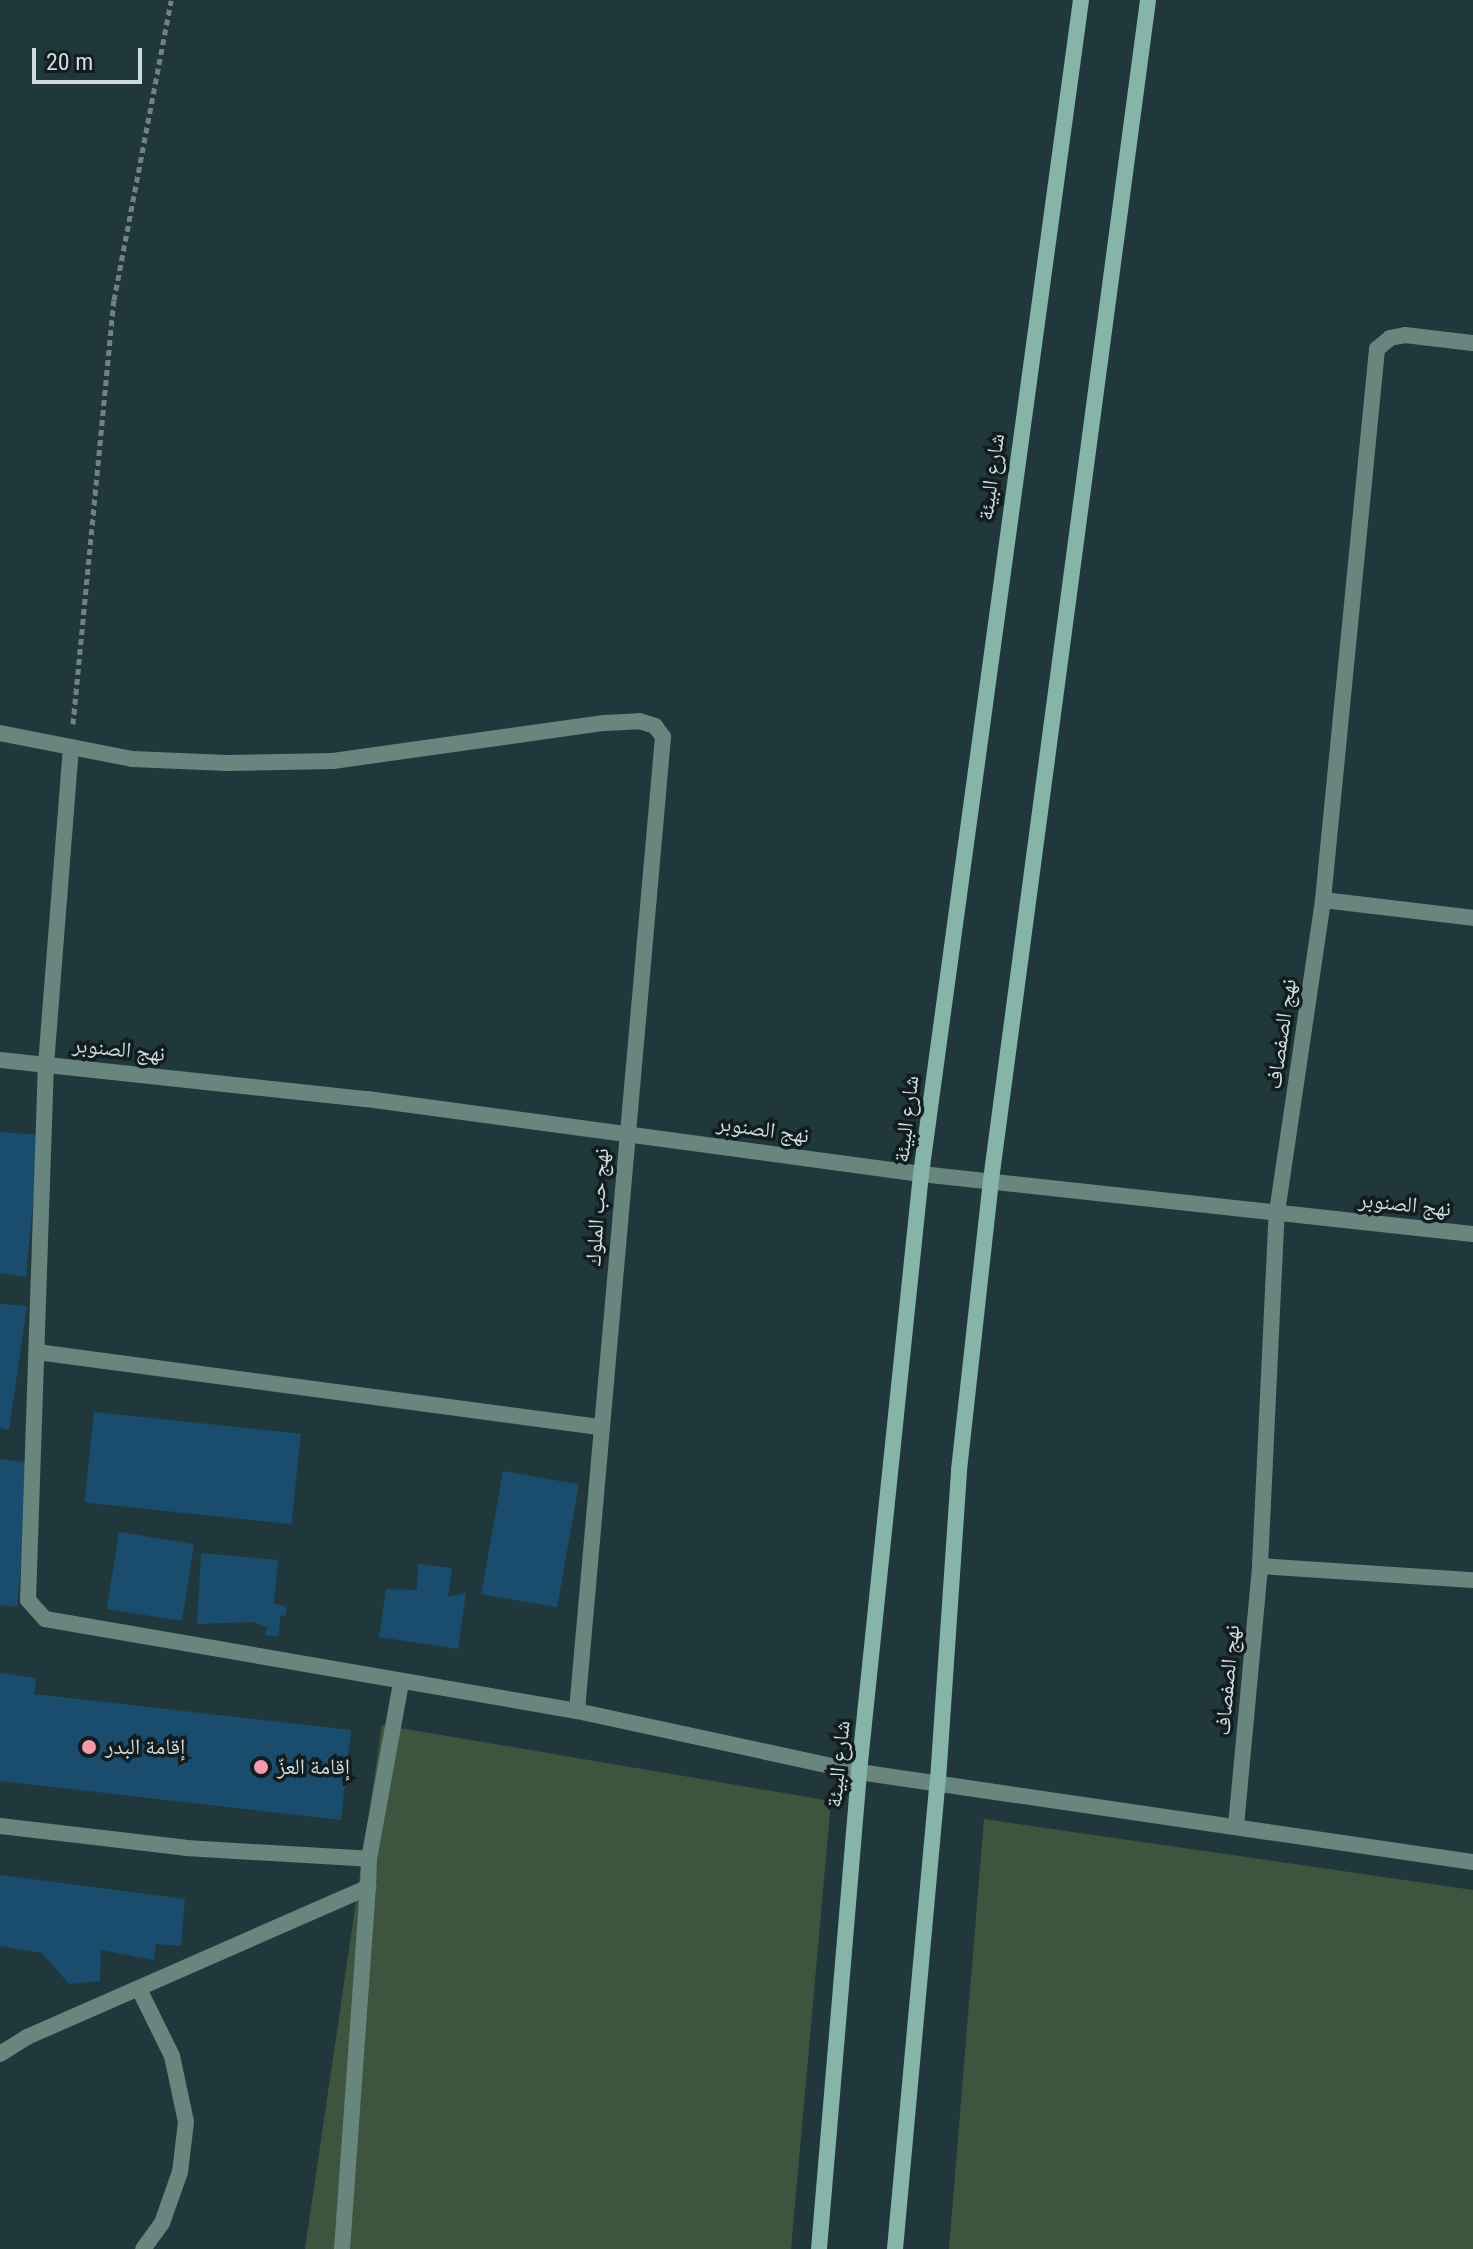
<!DOCTYPE html>
<meta charset="utf-8">
<style>
body{margin:0}
#map{position:relative;width:1473px;height:2249px;overflow:hidden;background:#20383c;font-family:"Roboto Condensed","Noto Naskh Arabic",sans-serif}
div>[style]{position:absolute}
.green>*{inset:0;background:#3d553f}
.building>*{inset:0;background:#1a4d6d;transform-origin:0 0}
.path>*{height:5px;margin-top:-2.5px;transform-origin:0;background:repeating-linear-gradient(90deg,#6f8386 0 6px,transparent 0 10px)}
.lane>*{height:16px;margin:-8px;padding:0 8px;transform-origin:8px;border-radius:8px;background:#69867e}
.street>*{height:16px;margin:-8px;padding:0 8px;transform-origin:8px;border-radius:8px;background:#69867e}
.secondary>*{height:16px;margin:-8px;padding:0 8px;transform-origin:8px;border-radius:8px;background:#86b4a9}
.dots>*{width:22px;height:22px;translate:-50% -50%;box-sizing:border-box;border:4px solid #131d1f;border-radius:50%}
span{translate:-50% -50%;white-space:nowrap;text-align:center;line-height:1.15;-webkit-text-stroke:7px #131d1f;paint-order:stroke}
.street-label{font-size:22px;color:#cedcde}
.poi-label{font-size:22px;color:#cedcde}
.left{translate:0 -50%;text-align:left}
.scale{position:absolute;left:32px;top:48px;width:110px;height:36px;box-sizing:border-box;border:4px solid #cedcde;border-top:0;padding-left:10px;font-size:24px;line-height:28px;white-space:nowrap;color:#cedcde;-webkit-text-stroke:6px #131d1f;paint-order:stroke}
</style>
<div id="map">
<div class="green">
<div style="clip-path:polygon(382px 1725px,831px 1801px,791px 2249px,305px 2249px)"></div>
<div style="clip-path:polygon(984px 1819px,1473px 1890px,1473px 2249px,949px 2249px)"></div>
</div>
<div class="building">
<div style="clip-path:polygon(0 1132px,39px 1135px,26px 1277px,0 1273px)"></div>
<div style="clip-path:polygon(0 1304px,27px 1306px,9px 1430px,0 1428px)"></div>
<div style="left:94px;top:1412px;width:208px;height:91px;rotate:6deg"></div>
<div style="clip-path:polygon(0 1459px,31px 1463px,17px 1607px,0 1605px)"></div>
<div style="left:503px;top:1471px;width:77px;height:125px;rotate:10deg"></div>
<div style="left:119px;top:1532px;width:76px;height:78px;rotate:9deg"></div>
<div style="clip-path:polygon(201px 1553px,278px 1560px,274px 1603px,286px 1607px,286px 1616px,280px 1615px,279px 1636px,265px 1635px,267px 1627px,253px 1622px,197px 1624px)"></div>
<div style="clip-path:polygon(418px 1564px,452px 1568px,448px 1597px,466px 1593px,458px 1649px,379px 1637px,386px 1589px,417px 1590px)"></div>
<div style="clip-path:polygon(0 1673px,36px 1678px,34px 1694px,351px 1730px,341px 1820px,0 1781px)"></div>
<div style="clip-path:polygon(0 1875px,185px 1899px,181px 1946px,156px 1944px,154px 1960px,101px 1950px,100px 1981px,69px 1984px,42px 1953px,0 1946px)"></div>
</div>
<div class="path">
<div style="left:73px;top:724px;width:426px;rotate:-84.5deg"></div>
<div style="left:114px;top:300px;width:305px;rotate:-79.2deg"></div>
</div>
<div class="lane">
<div style="left:342px;top:2249px;width:363px;rotate:-85.9deg"></div>
</div>
<div class="street">
<div style="left:0;top:733px;width:135px;rotate:11.1deg"></div>
<div style="left:132px;top:759px;width:95px;rotate:2.4deg"></div>
<div style="left:227px;top:763px;width:106px;rotate:-1.1deg"></div>
<div style="left:333px;top:761px;width:274px;rotate:-8deg"></div>
<div style="left:604px;top:723px;width:35px;rotate:-3deg"></div>
<div style="left:639px;top:721px;width:17px;rotate:17deg"></div>
<div style="left:655px;top:726px;width:14px;rotate:54deg"></div>
<div style="left:663px;top:737px;width:978px;rotate:95.05deg"></div>
<div style="left:71px;top:747px;width:317px;rotate:94.5deg"></div>
<div style="left:46px;top:1063px;width:537px;rotate:91.92deg"></div>
<div style="left:28px;top:1600px;width:25px;rotate:48deg"></div>
<div style="left:45px;top:1619px;width:540px;rotate:9.81deg"></div>
<div style="left:577px;top:1711px;width:289px;rotate:12.2deg"></div>
<div style="left:859px;top:1772px;width:621px;rotate:8.34deg"></div>
<div style="left:1323px;top:900px;width:151px;rotate:6.8deg"></div>
<div style="left:0;top:1060px;width:369px;rotate:6.1deg"></div>
<div style="left:367px;top:1099px;width:559px;rotate:7.71deg"></div>
<div style="left:921px;top:1174px;width:555px;rotate:6.2deg"></div>
<div style="left:37px;top:1352px;width:567px;rotate:7.6deg"></div>
<div style="left:1260px;top:1566px;width:213px;rotate:3.8deg"></div>
<div style="left:0;top:1826px;width:187px;rotate:6.7deg"></div>
<div style="left:186px;top:1848px;width:183px;rotate:3.4deg"></div>
<div style="left:369px;top:1859px;width:179px;rotate:-79.7deg"></div>
<div style="left:1236px;top:1826px;width:261px;rotate:-84.7deg"></div>
<div style="left:1260px;top:1566px;width:354px;rotate:-87.3deg"></div>
<div style="left:1277px;top:1212px;width:315px;rotate:-81.6deg"></div>
<div style="left:1323px;top:900px;width:554px;rotate:-84.4deg"></div>
<div style="left:1377px;top:349px;width:17px;rotate:-40deg"></div>
<div style="left:1390px;top:338px;width:15px;rotate:-11deg"></div>
<div style="left:1405px;top:335px;width:68px;rotate:6.7deg"></div>
<div style="left:140px;top:1991px;width:72px;rotate:63.8deg"></div>
<div style="left:172px;top:2056px;width:67px;rotate:78deg"></div>
<div style="left:186px;top:2122px;width:50px;rotate:96.8deg"></div>
<div style="left:180px;top:2172px;width:54px;rotate:109.4deg"></div>
<div style="left:162px;top:2223px;width:32px;rotate:126deg"></div>
<div style="left:0;top:2054px;width:32px;rotate:-32deg"></div>
<div style="left:27px;top:2037px;width:373px;rotate:-23.7deg"></div>
<div style="left:368px;top:1887px;width:28px;rotate:-88deg"></div>
</div>
<div class="secondary">
<div style="left:819px;top:2249px;width:479px;rotate:-85.2deg"></div>
<div style="left:859px;top:1772px;width:601px;rotate:-84.08deg"></div>
<div style="left:921px;top:1174px;width:1185px;rotate:-82.24deg"></div>
<div style="left:895px;top:2249px;width:471px;rotate:-84.8deg"></div>
<div style="left:938px;top:1780px;width:311px;rotate:-86.1deg"></div>
<div style="left:959px;top:1470px;width:292px;rotate:-83.7deg"></div>
<div style="left:991px;top:1180px;width:1190px;rotate:-82.42deg"></div>
</div>
<div class="dots">
<div style="left:89px;top:1747px;background:#f29aae"></div>
<div style="left:261px;top:1767px;background:#f29aae"></div>
</div>
<div class="street-label">
<span style="left:991px;top:477px;rotate:-82deg">شارع البيئة</span>
<span style="left:1281px;top:1034px;rotate:-82deg">نهج الصفصاف</span>
<span style="left:119px;top:1049px;rotate:6deg">نهج الصنوبر</span>
<span style="left:906px;top:1119px;rotate:-83deg">شارع البيئة</span>
<span style="left:763px;top:1129px;rotate:8deg">نهج الصنوبر</span>
<span style="left:1405px;top:1204px;rotate:6deg">نهج الصنوبر</span>
<span style="left:597px;top:1207px;rotate:-86deg">نهج حب الملوك</span>
<span style="left:1227px;top:1680px;rotate:-85deg">نهج الصفصاف</span>
<span style="left:838px;top:1764px;rotate:-84deg">شارع البيئة</span>
</div>
<div class="poi-label">
<span class="left" style="left:105px;top:1747px">إقامة البدر</span>
<span class="left" style="left:277px;top:1767px">إقامة العزّ</span>
</div>
<div class="scale">20 m</div>
</div>
